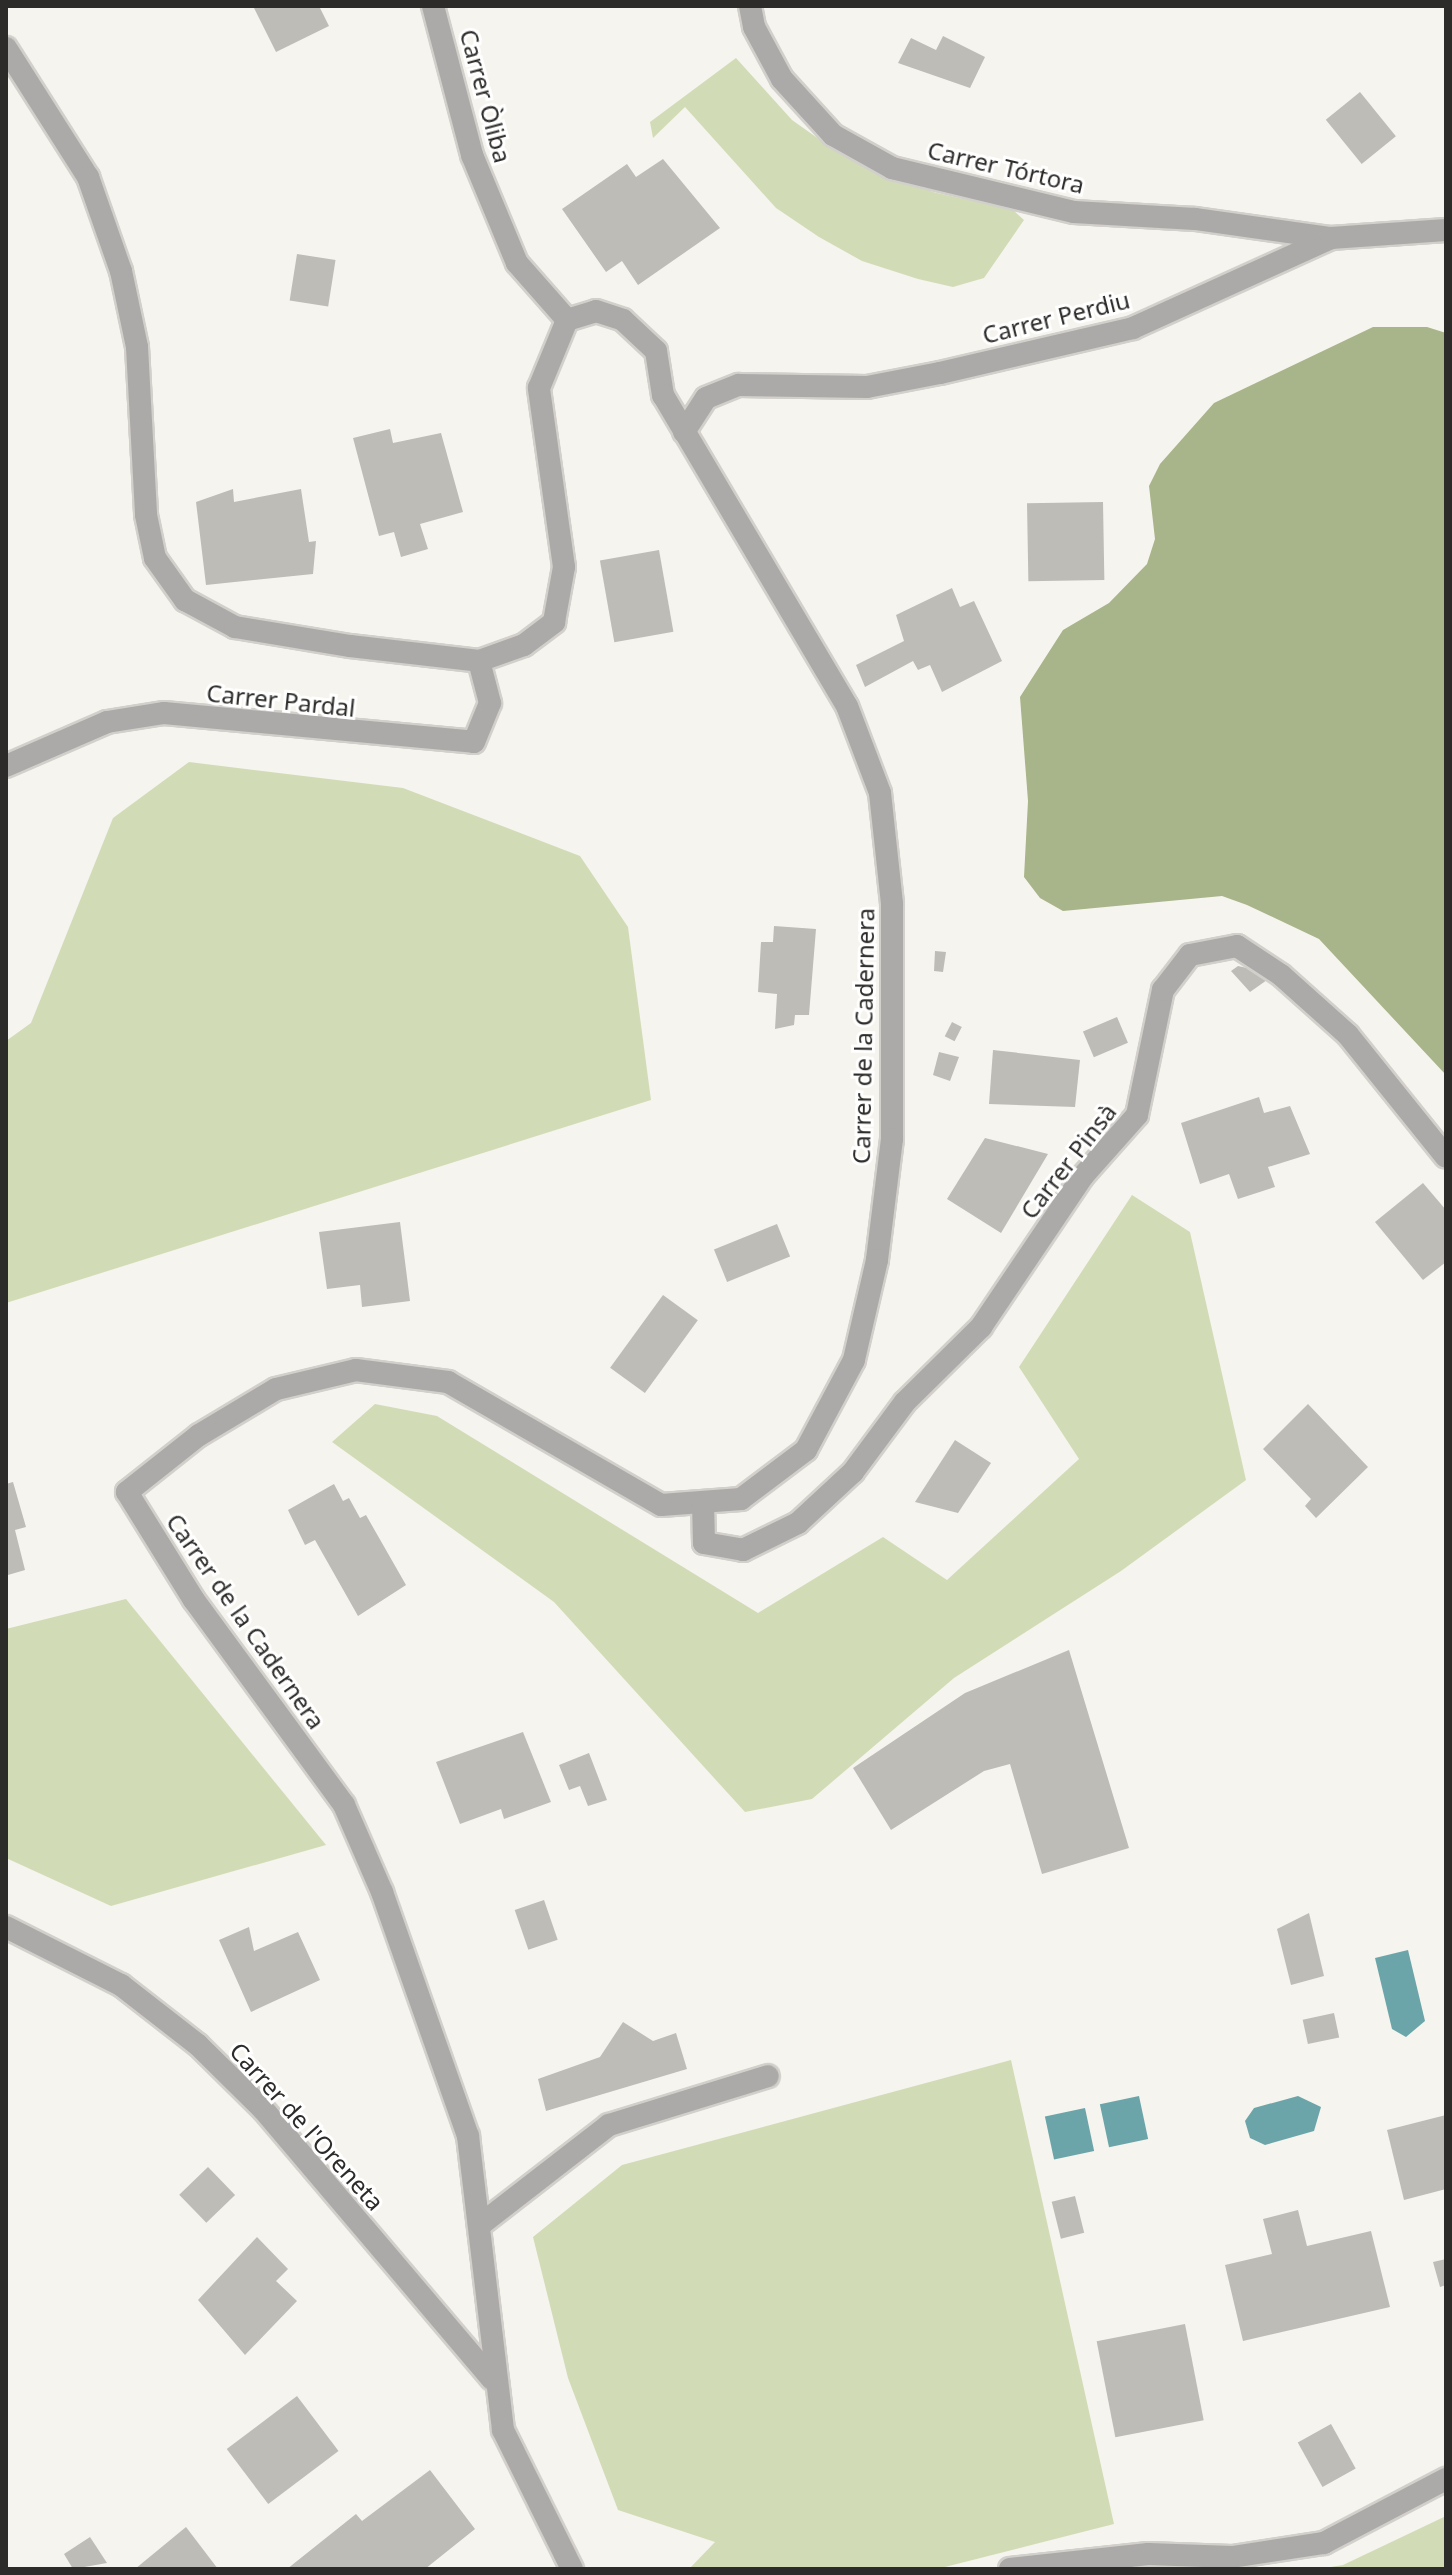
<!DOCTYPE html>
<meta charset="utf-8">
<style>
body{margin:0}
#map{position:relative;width:1452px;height:2575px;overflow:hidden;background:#f6f4ee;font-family:"Noto Sans",sans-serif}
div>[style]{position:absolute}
.green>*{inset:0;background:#d1dcb7}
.forest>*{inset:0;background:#a8b489}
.water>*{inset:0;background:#6ba5a9;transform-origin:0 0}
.building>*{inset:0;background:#bebcb6;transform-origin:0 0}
.roads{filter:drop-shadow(2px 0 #d2d0cb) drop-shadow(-2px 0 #d2d0cb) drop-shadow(0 2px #d2d0cb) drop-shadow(0 -2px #d2d0cb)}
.minor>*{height:22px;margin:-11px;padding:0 11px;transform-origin:11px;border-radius:11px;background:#aca9a9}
span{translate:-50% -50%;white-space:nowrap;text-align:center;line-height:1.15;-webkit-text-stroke:6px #fff;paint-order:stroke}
.street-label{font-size:24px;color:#2c2b29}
.frame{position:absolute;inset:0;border:8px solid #2c2b29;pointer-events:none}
</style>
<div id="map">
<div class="green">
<div style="clip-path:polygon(736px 58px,792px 120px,826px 144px,933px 192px,1013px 210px,1024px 220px,984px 278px,953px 287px,918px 279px,862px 261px,819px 237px,776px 208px,685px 107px,653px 138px,650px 122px)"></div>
<div style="clip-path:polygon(189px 762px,403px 788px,580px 856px,628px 927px,651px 1100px,6px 1303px,6px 1041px,31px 1023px,113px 818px)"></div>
<div style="clip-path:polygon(1132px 1195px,1190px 1232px,1246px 1480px,1121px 1571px,954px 1678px,812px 1799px,745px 1812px,554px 1602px,332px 1442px,375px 1404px,437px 1416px,758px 1613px,883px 1537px,947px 1580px,1079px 1459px,1019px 1367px)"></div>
<div style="clip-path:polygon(126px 1599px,326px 1845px,111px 1906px,6px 1858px,6px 1629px)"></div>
<div style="clip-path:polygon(1011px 2060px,1114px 2524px,937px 2569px,689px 2569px,715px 2542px,618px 2510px,568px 2378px,533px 2237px,622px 2165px)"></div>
<div style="clip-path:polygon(1446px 2516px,1446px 2569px,1318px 2569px,1343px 2565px)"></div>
</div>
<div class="forest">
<div style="clip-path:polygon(1373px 327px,1427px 327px,1446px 333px,1446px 1075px,1319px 939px,1247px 905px,1222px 896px,1063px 911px,1040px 898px,1024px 877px,1028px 801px,1020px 697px,1063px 630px,1109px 603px,1147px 564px,1155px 539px,1149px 486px,1160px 464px,1214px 403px)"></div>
</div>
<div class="water">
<div style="clip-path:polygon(1408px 1950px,1425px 2021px,1406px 2037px,1392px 2029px,1375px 1958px)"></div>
<div style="left:1139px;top:2096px;width:44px;height:40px;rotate:78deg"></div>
<div style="clip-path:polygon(1298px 2096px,1321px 2107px,1314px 2131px,1265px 2145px,1250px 2138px,1245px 2121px,1254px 2108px)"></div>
<div style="left:1085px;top:2108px;width:44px;height:41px;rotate:78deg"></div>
</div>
<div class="building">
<div style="clip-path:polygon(253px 6px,319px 6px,329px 26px,276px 52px)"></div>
<div style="clip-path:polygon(943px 36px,985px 57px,970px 88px,898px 63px,911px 38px,936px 50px)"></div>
<div style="left:1360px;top:92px;width:57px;height:44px;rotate:51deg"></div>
<div style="clip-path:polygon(663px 159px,720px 228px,638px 285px,622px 261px,606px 272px,562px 209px,627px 164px,636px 177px)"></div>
<div style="left:297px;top:254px;width:39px;height:47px;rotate:9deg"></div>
<div style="clip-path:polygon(390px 429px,393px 443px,441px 433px,463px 512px,420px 524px,428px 549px,401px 557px,394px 532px,379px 536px,353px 438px)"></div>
<div style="clip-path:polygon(233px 489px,234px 502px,301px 489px,309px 542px,316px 541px,313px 574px,206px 585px,196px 502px)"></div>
<div style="left:1103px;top:502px;width:78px;height:76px;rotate:89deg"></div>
<div style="left:659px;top:550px;width:83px;height:60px;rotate:80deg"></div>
<div style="clip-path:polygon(952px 588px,960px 607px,974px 601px,1002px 661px,942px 692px,930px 665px,918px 670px,913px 661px,865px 687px,856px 665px,904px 641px,896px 615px)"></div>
<div style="clip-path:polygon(774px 926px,816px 929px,809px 1015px,795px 1015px,794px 1025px,775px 1029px,777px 994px,758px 992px,761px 942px,773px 942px)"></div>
<div style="clip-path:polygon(935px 951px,946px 952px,943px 972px,934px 971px)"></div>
<div style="clip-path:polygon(1238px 966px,1256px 970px,1267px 980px,1250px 992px,1231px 971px)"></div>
<div style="left:1117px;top:1017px;width:28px;height:37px;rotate:67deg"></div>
<div style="left:952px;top:1022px;width:11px;height:16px;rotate:27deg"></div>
<div style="clip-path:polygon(993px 1050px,1080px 1060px,1075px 1107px,989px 1104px)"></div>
<div style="clip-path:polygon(939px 1052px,959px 1057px,950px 1081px,933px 1075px)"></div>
<div style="clip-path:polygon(1259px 1097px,1264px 1113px,1290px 1106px,1310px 1154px,1268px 1167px,1275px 1187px,1238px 1199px,1229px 1174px,1200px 1184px,1181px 1123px)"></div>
<div style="clip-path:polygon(985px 1138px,1048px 1154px,1001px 1233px,947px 1199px)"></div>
<div style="clip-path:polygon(1423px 1183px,1446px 1210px,1446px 1262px,1423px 1280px,1375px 1222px)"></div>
<div style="clip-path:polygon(400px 1222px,410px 1301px,362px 1307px,360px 1285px,327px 1289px,319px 1232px)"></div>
<div style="left:777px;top:1224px;width:35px;height:68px;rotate:68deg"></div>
<div style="left:663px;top:1295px;width:43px;height:90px;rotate:36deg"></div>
<div style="clip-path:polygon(1308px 1404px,1368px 1467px,1316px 1518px,1305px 1506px,1311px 1499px,1263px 1449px)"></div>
<div style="clip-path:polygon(955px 1440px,991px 1463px,958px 1513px,915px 1502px)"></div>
<div style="clip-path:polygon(13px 1482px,26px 1527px,15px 1530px,25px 1570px,8px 1575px,6px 1484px)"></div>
<div style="clip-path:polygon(334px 1484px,343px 1501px,349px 1498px,360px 1518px,366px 1515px,406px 1585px,358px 1616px,315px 1540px,305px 1545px,288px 1510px)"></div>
<div style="clip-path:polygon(1069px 1650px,1129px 1848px,1042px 1874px,1010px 1764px,984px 1771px,891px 1830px,853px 1768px,965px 1693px)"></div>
<div style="clip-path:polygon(523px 1732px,551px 1802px,504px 1819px,501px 1809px,460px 1824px,436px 1762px)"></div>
<div style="clip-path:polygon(589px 1753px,607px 1800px,588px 1806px,580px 1786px,569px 1790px,559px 1765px)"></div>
<div style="left:544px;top:1900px;width:42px;height:31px;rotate:71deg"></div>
<div style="clip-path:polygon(1309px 1913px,1324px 1976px,1291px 1985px,1277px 1929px)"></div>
<div style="clip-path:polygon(249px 1927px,254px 1951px,298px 1932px,320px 1980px,251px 2012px,219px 1940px)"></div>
<div style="left:1334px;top:2013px;width:25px;height:32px;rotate:78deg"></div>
<div style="clip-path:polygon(623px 2022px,653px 2041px,676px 2033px,687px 2069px,546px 2111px,538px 2079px,600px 2057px)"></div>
<div style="clip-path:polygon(1446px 2115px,1446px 2189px,1404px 2200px,1387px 2130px)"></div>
<div style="left:208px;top:2167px;width:39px;height:40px;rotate:46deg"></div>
<div style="left:1075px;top:2196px;width:38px;height:24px;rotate:76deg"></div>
<div style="clip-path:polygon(1298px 2210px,1307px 2246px,1371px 2231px,1390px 2307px,1243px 2341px,1225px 2265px,1272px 2254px,1263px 2219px)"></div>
<div style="clip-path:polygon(257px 2237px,288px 2269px,276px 2281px,297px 2301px,245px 2355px,198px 2300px)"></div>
<div style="clip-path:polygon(1446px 2259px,1446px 2285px,1440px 2287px,1433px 2262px)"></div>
<div style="left:1185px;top:2324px;width:98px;height:90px;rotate:79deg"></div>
<div style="left:297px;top:2396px;width:69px;height:88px;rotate:53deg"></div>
<div style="left:1331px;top:2424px;width:51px;height:38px;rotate:61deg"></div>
<div style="clip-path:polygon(430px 2470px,475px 2529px,425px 2569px,287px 2569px,356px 2514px,362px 2521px)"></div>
<div style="clip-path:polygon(186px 2527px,218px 2569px,135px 2569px)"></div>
<div style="clip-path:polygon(90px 2537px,107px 2563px,73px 2569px,64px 2554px)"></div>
</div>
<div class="roads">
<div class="minor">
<div style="left:433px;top:6px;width:154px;rotate:75.3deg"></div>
<div style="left:472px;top:155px;width:117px;rotate:67.4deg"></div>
<div style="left:517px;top:263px;width:76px;rotate:48.7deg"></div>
<div style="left:750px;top:6px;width:21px;rotate:79deg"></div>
<div style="left:754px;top:27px;width:59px;rotate:61.7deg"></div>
<div style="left:782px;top:79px;width:76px;rotate:47.7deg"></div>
<div style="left:833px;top:135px;width:68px;rotate:29.2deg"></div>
<div style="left:892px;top:168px;width:187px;rotate:13.6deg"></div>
<div style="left:1074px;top:212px;width:121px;rotate:3.3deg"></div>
<div style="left:1195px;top:219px;width:137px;rotate:8deg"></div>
<div style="left:6px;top:48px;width:153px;rotate:57.6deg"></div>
<div style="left:88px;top:177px;width:100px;rotate:70.7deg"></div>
<div style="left:121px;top:271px;width:78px;rotate:78.1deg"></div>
<div style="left:137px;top:347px;width:168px;rotate:86.9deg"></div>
<div style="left:146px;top:515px;width:44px;rotate:78.2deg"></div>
<div style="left:155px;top:558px;width:52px;rotate:54.5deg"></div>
<div style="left:185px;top:600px;width:57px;rotate:28.4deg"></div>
<div style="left:235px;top:627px;width:117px;rotate:9.4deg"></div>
<div style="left:350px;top:646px;width:130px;rotate:6.6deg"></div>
<div style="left:479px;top:661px;width:48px;rotate:-19.6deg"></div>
<div style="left:524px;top:645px;width:38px;rotate:-37deg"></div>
<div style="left:554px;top:622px;width:56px;rotate:-79.7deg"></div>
<div style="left:564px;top:567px;width:181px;rotate:-98deg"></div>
<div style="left:539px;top:388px;width:74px;rotate:-67.6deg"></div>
<div style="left:567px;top:320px;width:30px;rotate:-17deg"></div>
<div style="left:596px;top:311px;width:28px;rotate:18deg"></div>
<div style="left:623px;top:320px;width:45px;rotate:43.2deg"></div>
<div style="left:656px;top:351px;width:45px;rotate:81deg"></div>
<div style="left:663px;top:395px;width:361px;rotate:59.4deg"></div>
<div style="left:847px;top:706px;width:93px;rotate:69.2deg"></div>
<div style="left:880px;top:793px;width:112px;rotate:83.8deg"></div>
<div style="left:892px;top:904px;width:235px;rotate:90deg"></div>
<div style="left:892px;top:1139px;width:122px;rotate:97.1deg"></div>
<div style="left:877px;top:1260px;width:103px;rotate:103deg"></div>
<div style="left:854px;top:1360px;width:102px;rotate:118.1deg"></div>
<div style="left:806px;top:1450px;width:81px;rotate:143deg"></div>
<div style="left:741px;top:1499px;width:80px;rotate:175.7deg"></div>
<div style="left:661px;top:1505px;width:246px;rotate:-150deg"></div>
<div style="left:448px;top:1382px;width:93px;rotate:-172.6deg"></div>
<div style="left:356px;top:1370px;width:82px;rotate:166.6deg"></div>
<div style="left:276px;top:1389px;width:90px;rotate:149.1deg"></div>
<div style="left:199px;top:1435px;width:92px;rotate:141.6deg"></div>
<div style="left:127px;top:1492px;width:127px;rotate:58.2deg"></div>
<div style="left:194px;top:1600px;width:254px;rotate:53.8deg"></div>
<div style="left:344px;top:1805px;width:95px;rotate:66.4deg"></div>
<div style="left:382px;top:1892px;width:259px;rotate:70.6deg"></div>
<div style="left:468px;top:2136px;width:296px;rotate:83.2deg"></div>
<div style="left:503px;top:2430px;width:155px;rotate:63.6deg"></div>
<div style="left:684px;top:432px;width:40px;rotate:-57.1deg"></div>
<div style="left:706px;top:398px;width:35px;rotate:-22deg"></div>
<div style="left:739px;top:385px;width:128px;rotate:0.9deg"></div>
<div style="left:867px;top:387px;width:74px;rotate:-10.9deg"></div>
<div style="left:940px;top:373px;width:198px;rotate:-13.1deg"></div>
<div style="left:1133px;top:328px;width:217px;rotate:-24.4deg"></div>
<div style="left:1331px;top:238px;width:115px;rotate:-4deg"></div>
<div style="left:6px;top:766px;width:110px;rotate:-23.5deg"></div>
<div style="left:107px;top:722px;width:58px;rotate:-9deg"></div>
<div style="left:164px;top:713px;width:311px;rotate:5.3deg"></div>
<div style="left:474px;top:742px;width:42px;rotate:-67.7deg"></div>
<div style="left:490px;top:703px;width:43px;rotate:-104.7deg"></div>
<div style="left:703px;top:1502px;width:41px;rotate:88.6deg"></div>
<div style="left:704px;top:1543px;width:40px;rotate:10deg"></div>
<div style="left:743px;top:1550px;width:61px;rotate:-26.1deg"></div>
<div style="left:798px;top:1523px;width:75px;rotate:-42.8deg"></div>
<div style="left:853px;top:1472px;width:87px;rotate:-53.4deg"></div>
<div style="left:905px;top:1402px;width:107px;rotate:-44.6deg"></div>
<div style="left:981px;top:1327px;width:181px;rotate:-56deg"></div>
<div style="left:1082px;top:1177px;width:83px;rotate:-48.4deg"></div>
<div style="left:1137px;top:1115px;width:128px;rotate:-78.3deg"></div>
<div style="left:1163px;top:990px;width:44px;rotate:-52.4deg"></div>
<div style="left:1190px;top:955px;width:48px;rotate:-10.8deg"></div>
<div style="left:1237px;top:946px;width:53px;rotate:33.4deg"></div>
<div style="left:1281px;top:975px;width:90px;rotate:41.8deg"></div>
<div style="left:1348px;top:1035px;width:156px;rotate:51.2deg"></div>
<div style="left:6px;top:1927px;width:129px;rotate:26.8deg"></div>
<div style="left:121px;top:1985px;width:98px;rotate:37.9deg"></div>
<div style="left:198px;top:2045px;width:91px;rotate:44.6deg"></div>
<div style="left:263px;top:2109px;width:354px;rotate:49.7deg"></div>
<div style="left:480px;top:2225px;width:163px;rotate:-37.8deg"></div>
<div style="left:609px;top:2125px;width:166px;rotate:-17.1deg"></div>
<div style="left:1010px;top:2569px;width:139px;rotate:-6.2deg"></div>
<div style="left:1148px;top:2554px;width:84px;rotate:2deg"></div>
<div style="left:1232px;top:2557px;width:93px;rotate:-8.7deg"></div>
<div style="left:1324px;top:2543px;width:138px;rotate:-27.7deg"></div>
</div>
</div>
<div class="street-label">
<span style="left:486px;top:96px;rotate:75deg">Carrer Òliba</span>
<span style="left:1006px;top:167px;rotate:13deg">Carrer Tórtora</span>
<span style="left:1056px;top:317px;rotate:-14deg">Carrer Perdiu</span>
<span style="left:281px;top:700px;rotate:6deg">Carrer Pardal</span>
<span style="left:863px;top:1036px;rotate:-89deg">Carrer de la Cadernera</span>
<span style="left:1068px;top:1161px;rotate:-52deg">Carrer Pinsà</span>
<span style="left:246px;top:1621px;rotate:55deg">Carrer de la Cadernera</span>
<span style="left:307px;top:2126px;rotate:48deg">Carrer de l'Oreneta</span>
</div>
<div class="frame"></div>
</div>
